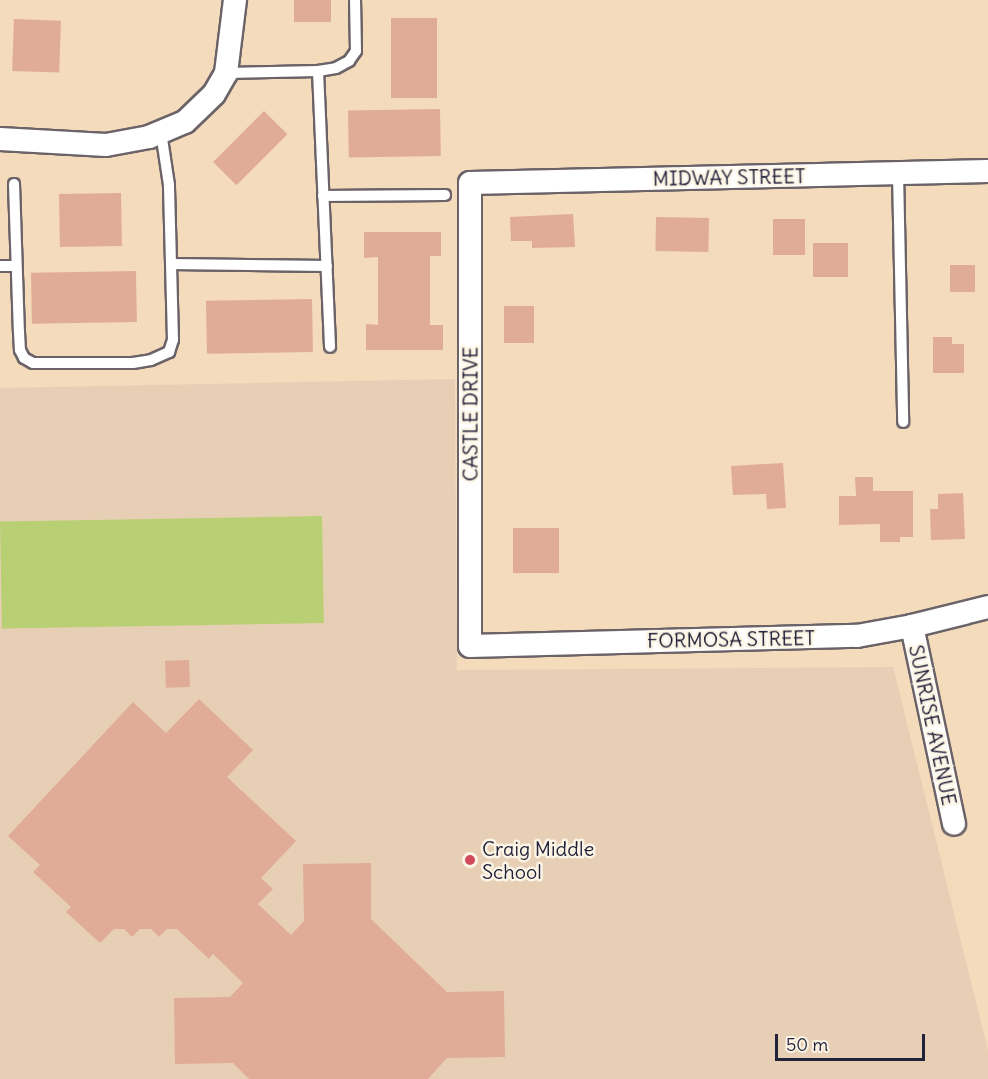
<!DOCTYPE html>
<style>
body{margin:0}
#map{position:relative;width:988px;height:1079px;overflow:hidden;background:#f3dbbc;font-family:Delius,sans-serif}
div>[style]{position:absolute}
.built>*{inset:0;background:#e7cfb6}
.green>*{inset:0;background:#b9cf73;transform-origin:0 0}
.building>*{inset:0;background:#e1ac97;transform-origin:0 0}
.roads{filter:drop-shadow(2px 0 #6b6368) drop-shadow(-2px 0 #6b6368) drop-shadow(0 2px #6b6368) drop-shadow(0 -2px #6b6368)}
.service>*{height:10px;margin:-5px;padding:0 5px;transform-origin:5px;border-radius:5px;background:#fff}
.minor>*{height:22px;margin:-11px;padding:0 11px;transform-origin:11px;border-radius:11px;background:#fff}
.dots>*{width:16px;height:16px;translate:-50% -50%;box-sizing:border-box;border:3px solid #fcf5e5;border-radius:50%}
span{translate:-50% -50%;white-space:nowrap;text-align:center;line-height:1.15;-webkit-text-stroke:5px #fcf5e5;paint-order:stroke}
.street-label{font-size:20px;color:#22223b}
.poi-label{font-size:20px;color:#22223b}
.left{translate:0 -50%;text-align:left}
.scale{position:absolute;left:775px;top:1034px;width:150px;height:27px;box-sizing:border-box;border:3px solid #22223b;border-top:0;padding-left:8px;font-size:18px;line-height:21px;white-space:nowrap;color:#22223b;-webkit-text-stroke:4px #fcf5e5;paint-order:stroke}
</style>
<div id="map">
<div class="built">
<div style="clip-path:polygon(455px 379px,457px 670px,893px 667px,988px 1050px,988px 1079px,0 1079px,0 388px)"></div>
</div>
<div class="green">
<div style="left:322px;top:516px;width:107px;height:322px;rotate:89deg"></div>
</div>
<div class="building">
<div style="left:294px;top:0;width:37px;height:22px"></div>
<div style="left:391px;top:18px;width:46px;height:80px"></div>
<div style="left:14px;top:19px;width:47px;height:52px;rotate:2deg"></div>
<div style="left:440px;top:109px;width:47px;height:92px;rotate:89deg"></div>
<div style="left:264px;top:111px;width:33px;height:72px;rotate:45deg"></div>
<div style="left:121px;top:193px;width:53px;height:62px;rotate:89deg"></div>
<div style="clip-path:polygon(573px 214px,575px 247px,532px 248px,532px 241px,511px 241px,510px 217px)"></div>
<div style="left:656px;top:217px;width:53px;height:34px;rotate:1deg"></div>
<div style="left:773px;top:219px;width:32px;height:36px"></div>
<div style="clip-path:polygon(364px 232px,441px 232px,441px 256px,430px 256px,430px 325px,443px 325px,443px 350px,366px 350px,366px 324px,378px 325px,378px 257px,364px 258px)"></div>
<div style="left:813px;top:243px;width:35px;height:34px"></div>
<div style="left:950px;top:265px;width:25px;height:27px"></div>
<div style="left:136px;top:271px;width:51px;height:105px;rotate:89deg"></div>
<div style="left:312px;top:299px;width:53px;height:106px;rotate:89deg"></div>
<div style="left:504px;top:306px;width:30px;height:37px"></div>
<div style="clip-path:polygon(933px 337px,952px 337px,952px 344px,964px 344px,964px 373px,933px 373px)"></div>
<div style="clip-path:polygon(783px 463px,786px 508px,767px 509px,766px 494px,733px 495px,731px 466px)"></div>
<div style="clip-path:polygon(855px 477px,873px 477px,873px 491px,913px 491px,913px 537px,900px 537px,900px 542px,880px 542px,880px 524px,839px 525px,839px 496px,856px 496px)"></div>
<div style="clip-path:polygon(963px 493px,965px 539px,931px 540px,930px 509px,938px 509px,938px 494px)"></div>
<div style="left:513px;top:528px;width:46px;height:45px"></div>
<div style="left:189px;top:660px;width:27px;height:24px;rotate:88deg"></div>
<div style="clip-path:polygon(199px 699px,253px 750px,227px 777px,296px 841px,261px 878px,273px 889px,258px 904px,291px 935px,304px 921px,303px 864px,371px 863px,371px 919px,447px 992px,504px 991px,505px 1057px,447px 1058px,428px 1079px,249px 1079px,233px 1063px,175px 1064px,174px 998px,230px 997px,243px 983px,213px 954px,209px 959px,177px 929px,167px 929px,159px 937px,151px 929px,140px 929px,132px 937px,124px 929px,114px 929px,100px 943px,66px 912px,71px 907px,33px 872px,40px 865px,8px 836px,133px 702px,166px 733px)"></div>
</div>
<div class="roads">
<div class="service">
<div style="left:318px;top:71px;width:276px;rotate:87.5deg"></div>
<div style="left:226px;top:73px;width:92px;rotate:-1.2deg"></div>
<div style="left:318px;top:71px;width:18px;rotate:-9deg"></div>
<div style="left:336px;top:68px;width:15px;rotate:-28deg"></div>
<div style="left:349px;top:61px;width:12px;rotate:-55deg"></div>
<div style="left:356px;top:51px;width:51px;rotate:-91.1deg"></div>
<div style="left:898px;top:173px;width:249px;rotate:88.8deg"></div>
<div style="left:14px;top:184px;width:148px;rotate:88.1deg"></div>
<div style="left:19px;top:332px;width:18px;rotate:87deg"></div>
<div style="left:20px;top:350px;width:9px;rotate:63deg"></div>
<div style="left:24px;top:358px;width:10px;rotate:29deg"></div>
<div style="left:33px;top:363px;width:100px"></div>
<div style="left:133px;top:363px;width:18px;rotate:-9deg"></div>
<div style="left:151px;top:360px;width:20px;rotate:-24deg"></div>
<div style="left:169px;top:352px;width:13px;rotate:-72deg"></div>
<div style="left:173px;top:340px;width:155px;rotate:-91.5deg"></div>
<div style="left:169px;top:185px;width:54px;rotate:-98.6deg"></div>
<div style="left:323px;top:196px;width:122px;rotate:-0.5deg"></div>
<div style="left:171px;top:264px;width:156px;rotate:0.7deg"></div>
<div style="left:0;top:266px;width:16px"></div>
</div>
<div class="minor">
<div style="left:0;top:139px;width:106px;rotate:3.2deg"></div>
<div style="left:106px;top:145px;width:44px;rotate:-10.5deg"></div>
<div style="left:149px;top:137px;width:39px;rotate:-23deg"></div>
<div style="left:185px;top:122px;width:40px;rotate:-44deg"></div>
<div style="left:214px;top:94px;width:24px;rotate:-60deg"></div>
<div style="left:226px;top:73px;width:74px;rotate:-83deg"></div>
<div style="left:988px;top:171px;width:518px;rotate:178.67deg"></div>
<div style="left:470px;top:183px;width:463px;rotate:90deg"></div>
<div style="left:470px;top:646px;width:387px;rotate:-1.5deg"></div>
<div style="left:857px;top:636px;width:56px;rotate:-10.3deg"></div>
<div style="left:912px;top:626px;width:78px;rotate:-14deg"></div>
<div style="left:912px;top:626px;width:202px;rotate:78deg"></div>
</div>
</div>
<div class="dots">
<div style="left:470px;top:860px;background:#d1495b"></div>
</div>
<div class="street-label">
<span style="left:729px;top:177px;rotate:-1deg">MIDWAY STREET</span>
<span style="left:470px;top:414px;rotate:-90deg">CASTLE DRIVE</span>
<span style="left:731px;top:639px;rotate:-1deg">FORMOSA STREET</span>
<span style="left:933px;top:725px;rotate:78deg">SUNRISE AVENUE</span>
</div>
<div class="poi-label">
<span class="left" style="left:482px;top:860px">Craig Middle<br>School</span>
</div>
<div class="scale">50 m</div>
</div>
